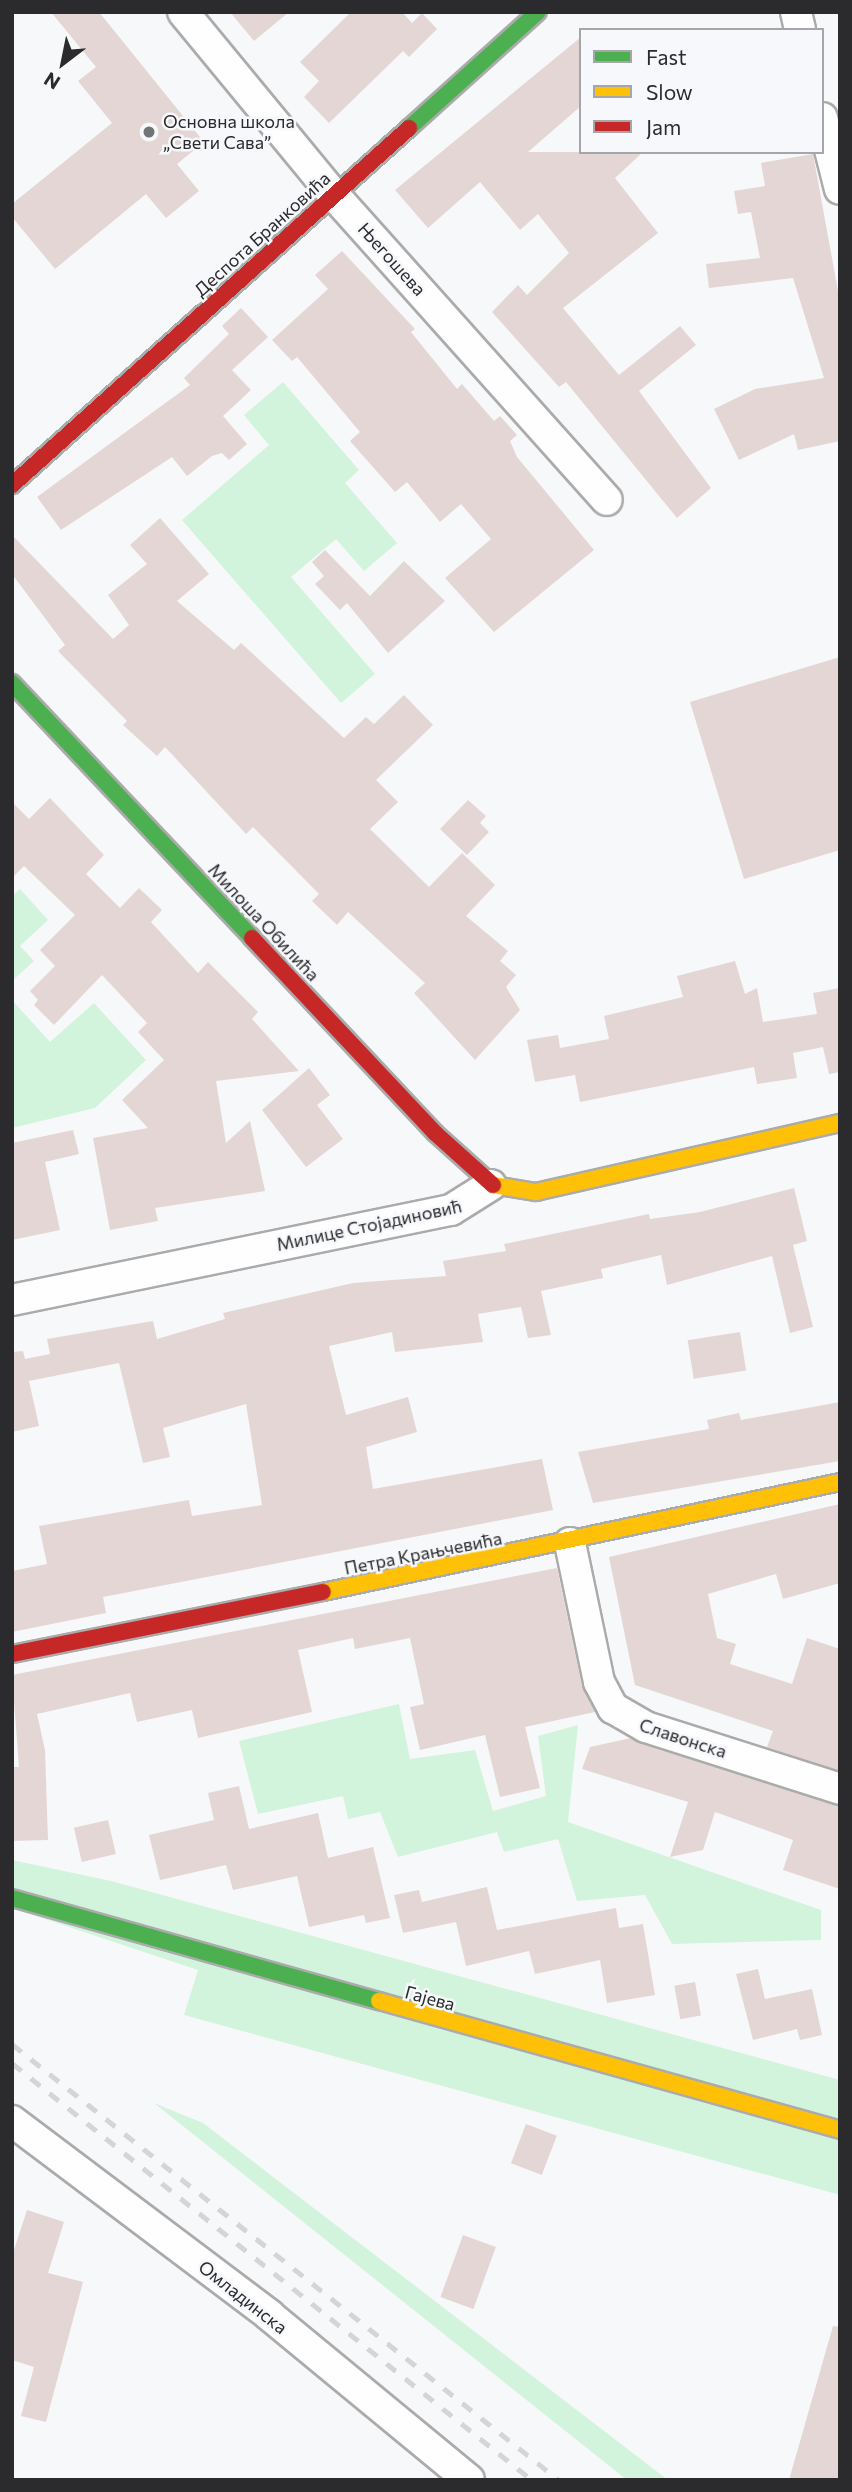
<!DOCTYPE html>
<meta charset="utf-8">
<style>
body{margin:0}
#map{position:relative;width:852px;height:2492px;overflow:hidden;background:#f7f8fa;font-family:Commissioner,sans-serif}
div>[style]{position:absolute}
.green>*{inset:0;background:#d2f4dc}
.building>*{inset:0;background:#e4d6d5;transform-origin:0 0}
.roads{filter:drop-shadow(2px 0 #ababac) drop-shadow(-2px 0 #ababac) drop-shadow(0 2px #ababac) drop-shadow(0 -2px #ababac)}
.street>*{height:30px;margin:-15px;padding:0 15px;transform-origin:15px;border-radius:15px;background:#fefefe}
.fast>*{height:16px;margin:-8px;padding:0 8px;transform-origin:8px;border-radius:8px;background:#4caf50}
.slow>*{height:16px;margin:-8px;padding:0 8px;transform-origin:8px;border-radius:8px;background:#ffc107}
.jam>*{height:16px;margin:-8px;padding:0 8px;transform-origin:8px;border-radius:8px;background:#c62828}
.rail>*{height:5px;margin-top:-2.5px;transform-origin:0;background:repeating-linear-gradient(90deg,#d5d5d6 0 12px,transparent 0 24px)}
.dots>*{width:19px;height:19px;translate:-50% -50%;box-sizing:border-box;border:4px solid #f6f8fb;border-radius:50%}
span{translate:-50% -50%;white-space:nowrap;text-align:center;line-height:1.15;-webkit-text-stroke:5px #f6f8fb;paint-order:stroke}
.poi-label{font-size:18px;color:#2b2b2d}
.left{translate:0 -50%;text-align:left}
.street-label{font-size:18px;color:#2b2b2d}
.frame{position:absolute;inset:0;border:14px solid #2b2b2d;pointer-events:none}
.legend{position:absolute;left:579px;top:28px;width:245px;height:126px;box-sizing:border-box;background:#f6f8fb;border:2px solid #a5a6a9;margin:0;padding:9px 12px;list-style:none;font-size:21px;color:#2b2b2d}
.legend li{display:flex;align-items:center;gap:14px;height:35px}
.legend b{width:35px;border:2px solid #a5a6a9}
.north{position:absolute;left:28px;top:28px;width:70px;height:70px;-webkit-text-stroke:5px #f6f8fb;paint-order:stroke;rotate:212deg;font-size:19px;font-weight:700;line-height:28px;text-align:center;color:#2b2b2d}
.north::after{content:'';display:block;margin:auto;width:24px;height:32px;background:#2b2b2d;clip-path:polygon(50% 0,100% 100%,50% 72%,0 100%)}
</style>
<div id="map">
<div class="green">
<div style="clip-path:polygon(283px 382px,359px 470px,345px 483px,397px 543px,364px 571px,336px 539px,291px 577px,375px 674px,341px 703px,182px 520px,269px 445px,244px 415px)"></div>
<div style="clip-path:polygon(20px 889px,48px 920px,20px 946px,34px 961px,12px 981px,12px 896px)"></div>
<div style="clip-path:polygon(12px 1000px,50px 1042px,94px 1003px,146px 1060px,95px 1108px,12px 1128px)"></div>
<div style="clip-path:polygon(399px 1704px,410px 1759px,475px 1750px,493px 1811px,546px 1796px,538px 1736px,578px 1725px,568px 1822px,821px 1910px,821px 1940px,672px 1944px,645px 1895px,577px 1901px,558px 1839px,504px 1852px,497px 1832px,398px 1857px,380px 1812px,348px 1819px,343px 1796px,258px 1814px,239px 1741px)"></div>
<div style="clip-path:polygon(12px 1860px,111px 1881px,840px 2080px,840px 2195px,184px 2015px,198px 1970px,12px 1908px)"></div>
<div style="clip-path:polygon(154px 2103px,203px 2123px,668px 2480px,627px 2480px)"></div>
</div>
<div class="building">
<div style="clip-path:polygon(51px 12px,99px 12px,204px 142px,177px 164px,199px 191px,166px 218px,146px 194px,55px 269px,12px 217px,12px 204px,112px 123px,78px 81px,96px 67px)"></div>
<div style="clip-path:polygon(230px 12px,289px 12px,254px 41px)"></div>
<div style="clip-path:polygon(351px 12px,402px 12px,412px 23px,422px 13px,437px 29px,409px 57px,403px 51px,329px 123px,304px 97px,319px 81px,300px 62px)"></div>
<div style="clip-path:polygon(581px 37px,581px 106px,528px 152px,643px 152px,615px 178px,658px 233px,563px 308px,619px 375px,680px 326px,696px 345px,639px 391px,711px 488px,677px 518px,566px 382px,559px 387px,492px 312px,518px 285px,527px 295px,569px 253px,538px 214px,520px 230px,480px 182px,428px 228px,395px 190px)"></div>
<div style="clip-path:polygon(813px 154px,840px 302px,840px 441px,798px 450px,794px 434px,739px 460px,714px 409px,755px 389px,824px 378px,793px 278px,709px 288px,706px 264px,760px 258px,751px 212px,738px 214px,734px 191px,765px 186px,761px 163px)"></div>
<div style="clip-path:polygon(342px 251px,415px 329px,411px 332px,457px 389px,462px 384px,494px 421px,500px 416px,517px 435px,510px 441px,517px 457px,594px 550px,494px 632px,445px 578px,491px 539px,461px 504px,440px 522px,407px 482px,395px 492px,350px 441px,360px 432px,297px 357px,292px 361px,272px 340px,328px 289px,315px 275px)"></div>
<div style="clip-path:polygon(241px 308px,268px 337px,232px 370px,251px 390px,223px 416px,247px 444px,229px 460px,222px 453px,212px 456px,187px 476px,172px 457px,61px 530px,37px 497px,190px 385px,184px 378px,229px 334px,222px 326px)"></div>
<div style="clip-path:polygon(160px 518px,209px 574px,177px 601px,234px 650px,241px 643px,344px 738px,366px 717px,374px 724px,404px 695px,433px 725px,376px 780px,398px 802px,370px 829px,429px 887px,462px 853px,495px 885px,466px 916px,508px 951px,500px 961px,516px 975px,506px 987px,520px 1010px,475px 1060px,414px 993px,425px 983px,348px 912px,337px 925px,312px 901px,319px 894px,253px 827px,246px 834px,165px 747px,157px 756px,123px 725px,127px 721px,58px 651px,65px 645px,12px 574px,12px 535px,113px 639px,129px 625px,108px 595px,147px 564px,130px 545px)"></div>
<div style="clip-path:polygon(325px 550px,370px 596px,404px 561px,445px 601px,388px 653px,347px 603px,340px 610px,315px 584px,324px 576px,312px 562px)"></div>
<div style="clip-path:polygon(840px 657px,840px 850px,744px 879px,690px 702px)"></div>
<div style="clip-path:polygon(50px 798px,104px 855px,86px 874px,120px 908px,139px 888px,162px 910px,151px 922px,198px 973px,208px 962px,258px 1012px,252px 1019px,299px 1071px,216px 1081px,226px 1143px,250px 1121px,265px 1191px,155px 1208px,158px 1221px,110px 1230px,93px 1138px,148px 1128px,122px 1100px,164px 1060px,138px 1032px,147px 1023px,102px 975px,54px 1025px,34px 1005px,38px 1000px,30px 991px,55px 966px,40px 950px,75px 915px,24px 866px,12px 878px,12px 802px,29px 819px)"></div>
<div style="clip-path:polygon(468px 800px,486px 816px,480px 823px,489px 832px,467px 855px,440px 829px)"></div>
<div style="clip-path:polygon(735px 961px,745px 994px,757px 988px,763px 1022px,817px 1014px,813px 993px,840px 988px,840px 1072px,829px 1074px,823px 1047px,793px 1053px,797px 1078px,757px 1084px,754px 1067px,580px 1102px,575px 1075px,535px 1082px,527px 1040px,558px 1035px,560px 1048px,609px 1039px,604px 1016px,683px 997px,677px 976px)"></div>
<div style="clip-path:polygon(309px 1068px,330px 1095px,317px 1105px,343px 1139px,306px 1167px,262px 1110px)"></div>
<div style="clip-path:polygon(73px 1130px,79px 1154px,45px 1162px,60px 1230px,12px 1240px,12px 1143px)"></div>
<div style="clip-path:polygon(794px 1188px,807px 1241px,793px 1245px,813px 1327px,790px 1333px,772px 1256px,667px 1285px,661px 1255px,601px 1269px,603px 1278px,541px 1291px,551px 1335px,528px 1338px,521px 1307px,478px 1314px,483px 1342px,395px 1352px,392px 1332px,329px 1346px,346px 1415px,408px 1397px,417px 1432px,366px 1447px,373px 1489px,542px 1459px,553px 1510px,103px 1597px,106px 1613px,12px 1632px,12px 1571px,47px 1564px,39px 1526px,189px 1500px,192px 1516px,262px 1505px,246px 1404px,163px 1428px,170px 1457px,143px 1463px,119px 1363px,29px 1381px,39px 1426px,12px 1432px,12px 1352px,23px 1351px,25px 1359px,50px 1354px,47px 1339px,153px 1321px,157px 1339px,225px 1319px,223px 1313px,353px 1283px,446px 1276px,443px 1261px,506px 1251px,504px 1244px,649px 1214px,650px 1219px,700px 1212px)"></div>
<div style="left:740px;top:1332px;width:39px;height:53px;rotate:81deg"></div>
<div style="clip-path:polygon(840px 1402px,840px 1461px,593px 1503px,578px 1452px,709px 1429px,707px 1420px,739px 1413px,741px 1420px)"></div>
<div style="clip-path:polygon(840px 1504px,840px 1583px,783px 1599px,776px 1574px,708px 1594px,717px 1638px,736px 1644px,730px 1664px,792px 1684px,807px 1638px,840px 1649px,840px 1771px,767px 1747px,773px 1731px,635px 1685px,609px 1557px)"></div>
<div style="clip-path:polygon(557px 1568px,582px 1686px,595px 1712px,525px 1727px,540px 1788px,500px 1797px,485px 1735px,420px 1750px,410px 1707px,424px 1704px,410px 1638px,355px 1649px,353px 1638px,298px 1650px,312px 1712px,198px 1738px,192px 1710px,137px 1722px,130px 1693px,37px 1714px,45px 1750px,48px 1840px,12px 1841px,12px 1767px,19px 1767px,12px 1675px)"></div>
<div style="clip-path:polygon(631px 1738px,840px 1806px,840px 1889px,783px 1870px,793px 1840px,715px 1812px,703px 1850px,670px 1857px,688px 1802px,582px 1769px,590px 1747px)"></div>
<div style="clip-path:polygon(239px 1786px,249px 1829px,318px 1813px,328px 1858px,373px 1847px,390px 1918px,366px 1923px,364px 1915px,309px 1927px,297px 1876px,233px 1890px,226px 1865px,160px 1880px,149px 1835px,214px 1820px,208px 1793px)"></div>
<div style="left:108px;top:1820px;width:35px;height:35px;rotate:77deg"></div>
<div style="clip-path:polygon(487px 1887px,497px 1930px,616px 1908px,619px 1928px,643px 1924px,655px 1995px,607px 2003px,600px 1960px,535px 1974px,529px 1951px,466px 1966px,456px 1922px,403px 1933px,394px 1895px,419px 1890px,422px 1902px)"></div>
<div style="clip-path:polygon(758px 1969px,765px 1999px,812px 1989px,822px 2035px,800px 2040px,797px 2029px,753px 2040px,736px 1974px)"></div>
<div style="left:695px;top:1982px;width:34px;height:21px;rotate:80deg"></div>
<div style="left:526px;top:2124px;width:33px;height:42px;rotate:21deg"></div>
<div style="clip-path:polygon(27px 2210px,64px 2222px,48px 2273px,83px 2282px,46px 2422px,21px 2416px,34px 2367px,12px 2360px,12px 2256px)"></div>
<div style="left:463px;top:2235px;width:35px;height:66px;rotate:20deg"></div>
<div style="clip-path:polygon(833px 2326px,840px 2327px,840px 2480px,789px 2480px)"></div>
</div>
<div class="roads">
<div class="street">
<div style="left:183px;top:12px;width:237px;rotate:50.5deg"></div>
<div style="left:334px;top:195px;width:409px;rotate:48.2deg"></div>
<div style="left:796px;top:12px;width:18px;rotate:77deg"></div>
<div style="left:822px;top:118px;width:73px;rotate:75.8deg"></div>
<div style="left:12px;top:1300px;width:448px;rotate:-11.6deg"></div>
<div style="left:451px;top:1210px;width:47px;rotate:-32deg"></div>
<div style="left:570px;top:1543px;width:142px;rotate:78.2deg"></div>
<div style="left:599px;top:1682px;width:30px;rotate:62deg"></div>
<div style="left:613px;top:1708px;width:38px;rotate:30deg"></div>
<div style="left:646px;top:1727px;width:204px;rotate:17.7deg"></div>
<div style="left:12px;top:2121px;width:322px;rotate:37deg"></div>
<div style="left:269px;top:2315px;width:259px;rotate:39.5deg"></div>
</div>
<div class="fast">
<div style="left:409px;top:128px;width:173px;rotate:-42deg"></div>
<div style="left:12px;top:683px;width:350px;rotate:46.7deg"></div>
<div style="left:12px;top:1898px;width:381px;rotate:15.7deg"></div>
</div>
<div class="slow">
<div style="left:493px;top:1185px;width:44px;rotate:9.2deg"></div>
<div style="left:536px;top:1192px;width:312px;rotate:-12.8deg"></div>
<div style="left:323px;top:1592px;width:529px;rotate:-12.01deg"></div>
<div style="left:379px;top:2001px;width:479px;rotate:15.6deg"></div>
</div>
<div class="jam">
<div style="left:12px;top:485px;width:534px;rotate:-41.96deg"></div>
<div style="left:252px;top:938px;width:267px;rotate:46.8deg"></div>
<div style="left:435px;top:1133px;width:78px;rotate:41.9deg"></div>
<div style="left:12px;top:1654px;width:317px;rotate:-11.3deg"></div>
</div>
</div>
<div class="rail">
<div style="left:12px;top:2044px;width:700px;rotate:38.56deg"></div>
<div style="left:12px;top:2063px;width:667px;rotate:38.73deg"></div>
</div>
<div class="dots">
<div style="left:149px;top:132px;background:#727375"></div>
</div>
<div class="poi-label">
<span class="left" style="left:163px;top:132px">Основна школа<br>„Свети Сава”</span>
</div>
<div class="street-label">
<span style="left:262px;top:234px;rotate:-42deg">Деспота Бранковића</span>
<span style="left:392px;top:259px;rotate:48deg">Његошева</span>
<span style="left:264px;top:922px;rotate:47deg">Милоша Обилића</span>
<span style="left:369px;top:1225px;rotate:-12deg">Милице Стојадиновић</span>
<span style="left:423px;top:1553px;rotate:-11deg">Петра Крањчевића</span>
<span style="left:683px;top:1738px;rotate:18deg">Славонска</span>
<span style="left:430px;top:1998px;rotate:15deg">Гајева</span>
<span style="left:243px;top:2297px;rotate:38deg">Омладинска</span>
</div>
<div class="frame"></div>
<ul class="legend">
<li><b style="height:9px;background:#4caf50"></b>Fast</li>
<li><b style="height:9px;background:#ffc107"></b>Slow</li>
<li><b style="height:9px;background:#c62828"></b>Jam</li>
</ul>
<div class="north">N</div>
</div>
